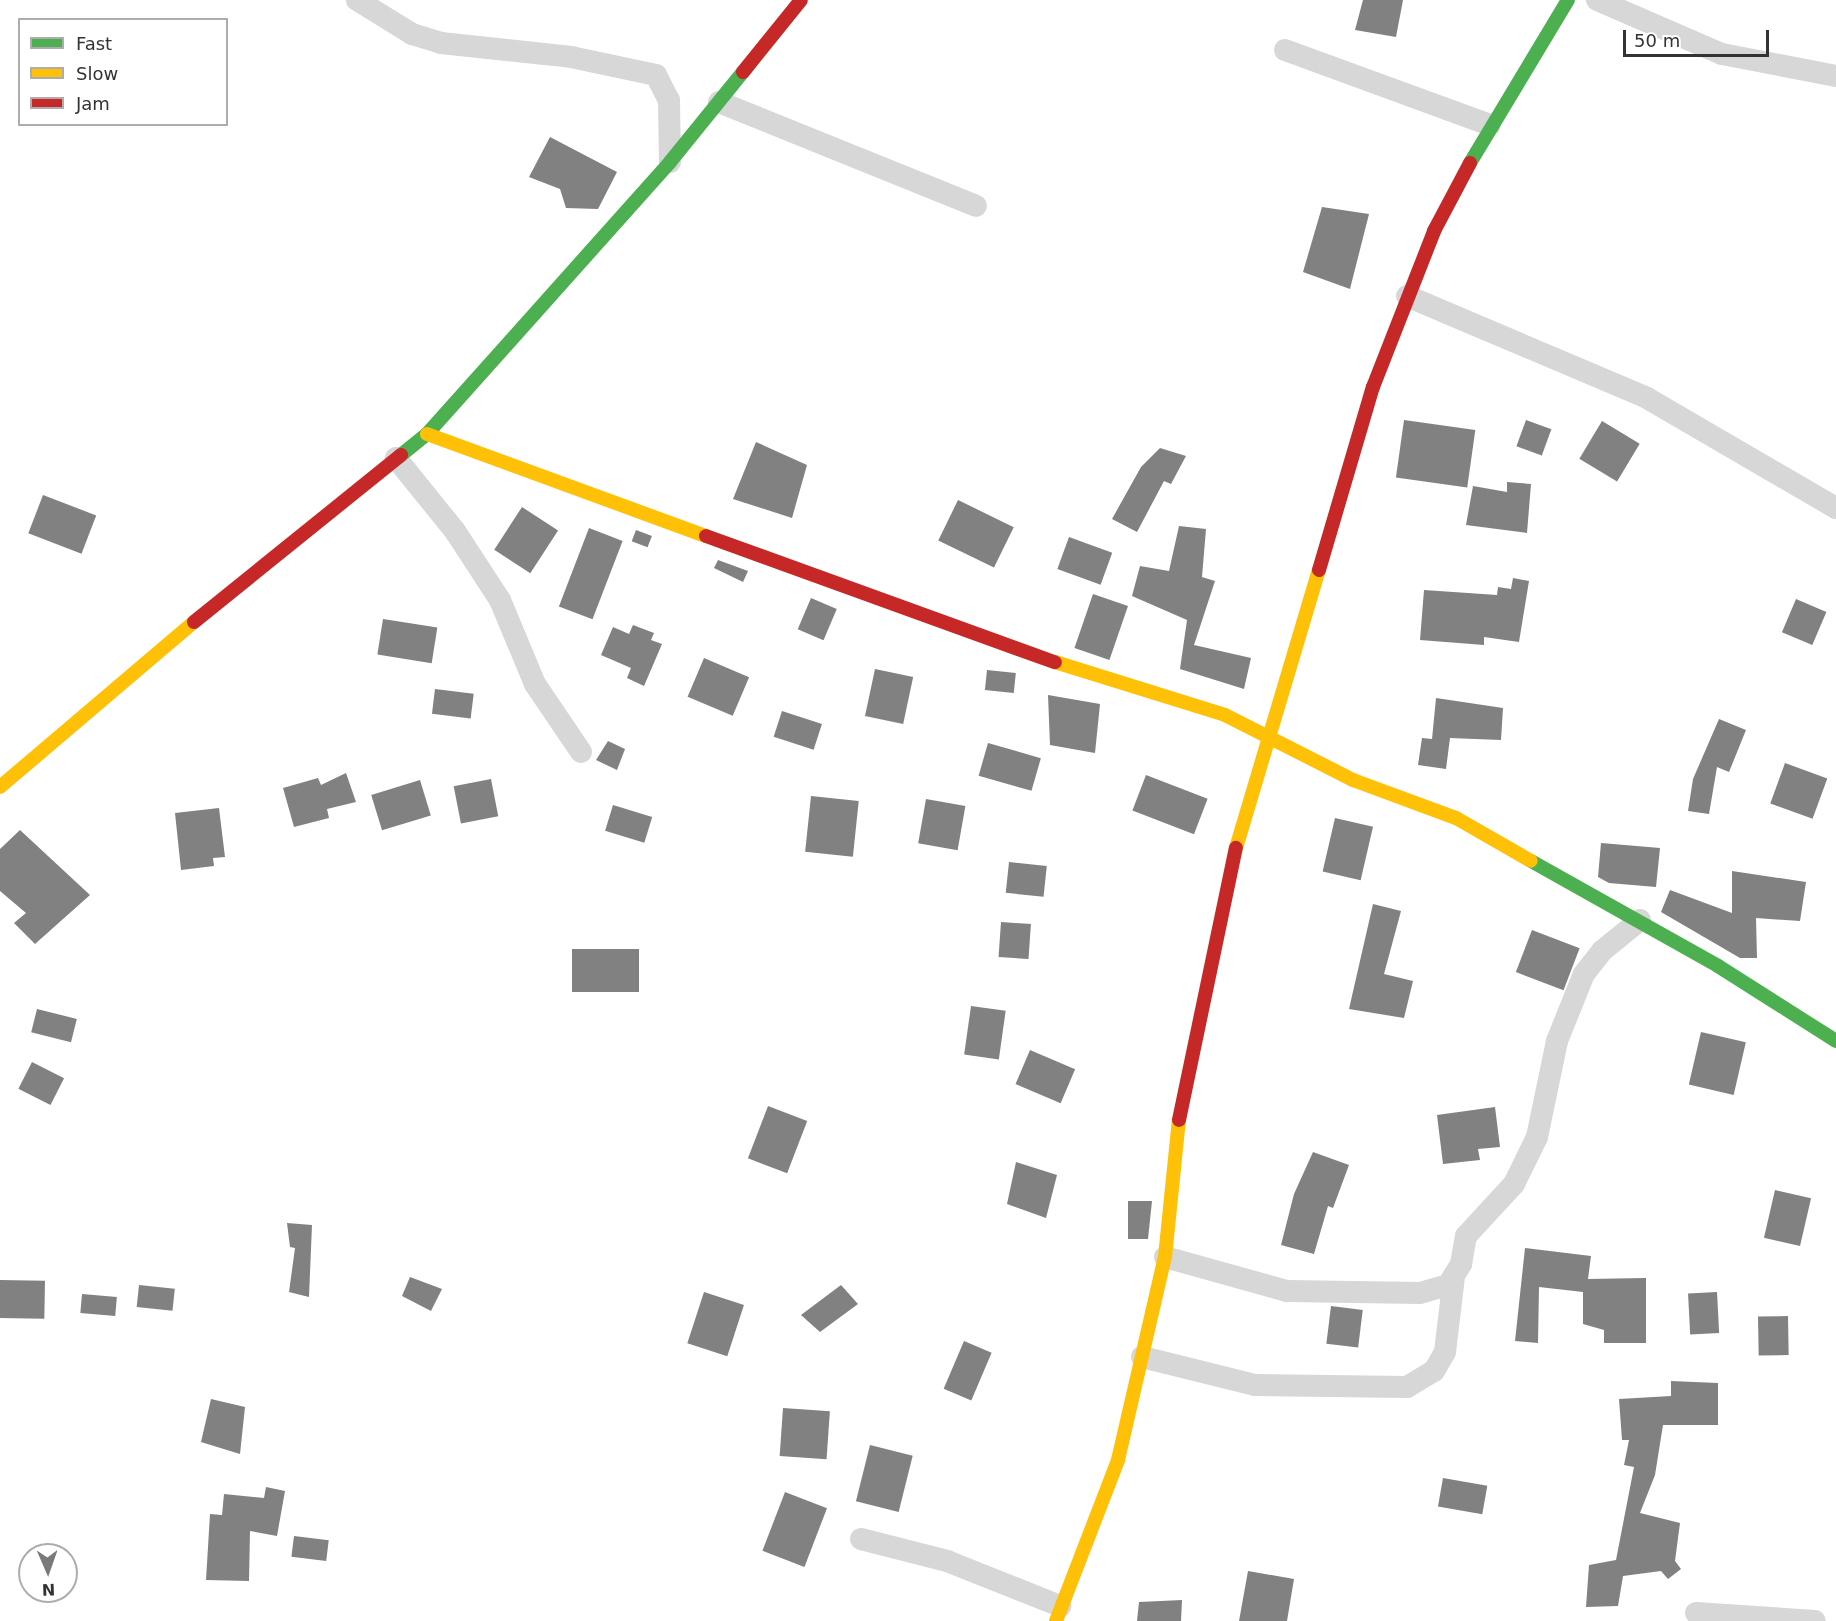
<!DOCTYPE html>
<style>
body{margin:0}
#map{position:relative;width:1836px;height:1621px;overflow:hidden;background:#fff;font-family:"DejaVu Sans",sans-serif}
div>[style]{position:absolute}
.building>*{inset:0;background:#818181;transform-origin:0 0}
.street>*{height:22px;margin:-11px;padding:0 11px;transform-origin:11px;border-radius:11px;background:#d7d7d7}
.fast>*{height:14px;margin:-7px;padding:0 7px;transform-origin:7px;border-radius:7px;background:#4caf50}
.slow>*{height:14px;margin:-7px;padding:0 7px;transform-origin:7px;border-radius:7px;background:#ffc107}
.jam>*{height:14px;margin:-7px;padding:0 7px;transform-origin:7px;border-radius:7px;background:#c62828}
span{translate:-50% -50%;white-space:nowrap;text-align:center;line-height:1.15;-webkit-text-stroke:6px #fff;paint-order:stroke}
.legend{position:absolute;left:18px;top:18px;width:210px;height:108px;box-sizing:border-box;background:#fff;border:2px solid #adadad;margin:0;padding:8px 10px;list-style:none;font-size:18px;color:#333}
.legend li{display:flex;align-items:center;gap:12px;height:30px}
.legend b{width:30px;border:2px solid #adadad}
.north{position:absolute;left:18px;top:1543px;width:60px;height:60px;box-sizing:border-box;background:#fff;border:2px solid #adadad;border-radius:50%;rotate:178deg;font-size:16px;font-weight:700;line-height:24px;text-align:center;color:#333}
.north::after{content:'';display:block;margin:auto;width:21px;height:27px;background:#7a7a7a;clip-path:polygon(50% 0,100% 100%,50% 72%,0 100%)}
.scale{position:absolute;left:1623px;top:30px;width:146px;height:27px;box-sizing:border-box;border:3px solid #333;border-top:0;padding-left:8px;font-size:18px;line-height:21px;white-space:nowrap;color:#333;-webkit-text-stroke:4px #fff;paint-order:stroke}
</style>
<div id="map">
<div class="building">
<div style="clip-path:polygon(1363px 0,1403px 0,1396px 37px,1355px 30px)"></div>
<div style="clip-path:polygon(550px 137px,617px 172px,598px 209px,566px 208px,560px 189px,529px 177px)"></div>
<div style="clip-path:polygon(1322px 207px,1369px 214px,1350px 289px,1303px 272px)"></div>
<div style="left:1404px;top:420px;width:72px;height:58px;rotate:8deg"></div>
<div style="left:1526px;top:420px;width:27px;height:28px;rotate:20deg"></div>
<div style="left:1602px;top:421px;width:44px;height:44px;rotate:31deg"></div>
<div style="clip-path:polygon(756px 442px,807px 465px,792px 518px,733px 499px)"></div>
<div style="clip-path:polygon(1160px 448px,1186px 456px,1171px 484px,1164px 481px,1137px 532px,1112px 519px,1141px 467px)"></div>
<div style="clip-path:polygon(1507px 482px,1531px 484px,1527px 533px,1466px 525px,1473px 486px,1507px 492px)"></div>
<div style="left:43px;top:495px;width:57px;height:41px;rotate:21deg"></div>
<div style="left:958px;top:500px;width:62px;height:45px;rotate:26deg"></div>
<div style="left:522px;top:507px;width:43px;height:51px;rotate:33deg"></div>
<div style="clip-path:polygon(1179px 526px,1206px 529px,1202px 577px,1215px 581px,1194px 645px,1251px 658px,1244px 689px,1180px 669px,1187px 620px,1132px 596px,1140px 566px,1169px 571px)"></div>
<div style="left:589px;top:528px;width:36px;height:84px;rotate:21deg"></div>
<div style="left:636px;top:530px;width:17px;height:12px;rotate:21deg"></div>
<div style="left:1069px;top:537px;width:46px;height:34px;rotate:20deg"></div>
<div style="clip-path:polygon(718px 560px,748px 571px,743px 582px,714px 568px)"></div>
<div style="clip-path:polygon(1513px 578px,1529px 581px,1519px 642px,1484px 637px,1484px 645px,1420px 640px,1424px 590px,1497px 595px,1498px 587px,1511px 589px)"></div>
<div style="left:1093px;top:594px;width:37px;height:57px;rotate:19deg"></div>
<div style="left:811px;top:598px;width:28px;height:34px;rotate:23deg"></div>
<div style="left:1796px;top:599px;width:33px;height:36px;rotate:23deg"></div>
<div style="left:383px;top:619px;width:55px;height:36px;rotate:9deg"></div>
<div style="clip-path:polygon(633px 625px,654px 633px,651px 640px,662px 644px,644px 686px,627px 678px,631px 668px,601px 655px,613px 627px,629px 634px)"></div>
<div style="left:704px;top:658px;width:49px;height:42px;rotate:23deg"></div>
<div style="left:875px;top:669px;width:39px;height:48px;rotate:12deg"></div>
<div style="left:987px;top:670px;width:29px;height:20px;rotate:6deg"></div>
<div style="left:435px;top:689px;width:39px;height:25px;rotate:7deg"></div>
<div style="clip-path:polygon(1048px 695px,1100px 704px,1095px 753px,1050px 745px)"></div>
<div style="clip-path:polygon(1436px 698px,1503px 708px,1501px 740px,1450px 738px,1446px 769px,1418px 765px,1422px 738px,1432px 739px)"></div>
<div style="left:782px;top:711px;width:42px;height:27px;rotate:18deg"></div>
<div style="clip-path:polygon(1719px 719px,1746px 730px,1729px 772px,1717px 767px,1709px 814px,1688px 811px,1693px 779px)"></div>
<div style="clip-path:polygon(608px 741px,625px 749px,617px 770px,596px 760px)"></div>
<div style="left:988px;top:743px;width:55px;height:34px;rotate:16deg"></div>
<div style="left:1785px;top:763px;width:45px;height:43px;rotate:20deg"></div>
<div style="clip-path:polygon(346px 773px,356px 802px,327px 809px,329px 818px,294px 827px,283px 788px,318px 778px,321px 785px)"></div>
<div style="left:1146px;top:775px;width:66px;height:38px;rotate:21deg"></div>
<div style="left:491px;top:779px;width:38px;height:38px;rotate:79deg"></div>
<div style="left:420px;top:780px;width:37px;height:51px;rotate:73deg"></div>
<div style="left:811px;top:796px;width:48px;height:56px;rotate:6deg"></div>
<div style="left:926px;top:799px;width:40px;height:45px;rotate:10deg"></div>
<div style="left:613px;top:805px;width:41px;height:27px;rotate:17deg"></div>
<div style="clip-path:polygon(219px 808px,225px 857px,213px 858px,214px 866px,181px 870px,175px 813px)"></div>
<div style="left:1335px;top:818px;width:39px;height:55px;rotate:13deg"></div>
<div style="clip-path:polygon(20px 830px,90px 895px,35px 944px,14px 923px,26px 913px,0 891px,0 849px)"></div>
<div style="clip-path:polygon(1601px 843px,1660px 848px,1656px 887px,1609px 883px,1598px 877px)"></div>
<div style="left:1009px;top:862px;width:38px;height:31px;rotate:6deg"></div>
<div style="clip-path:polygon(1732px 871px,1806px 882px,1800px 921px,1756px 918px,1757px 958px,1740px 958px,1661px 912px,1670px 890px,1732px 913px)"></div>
<div style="clip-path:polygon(1373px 904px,1401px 911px,1384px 974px,1413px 981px,1404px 1018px,1349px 1009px)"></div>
<div style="left:1001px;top:922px;width:30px;height:35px;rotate:4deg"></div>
<div style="left:1532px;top:930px;width:51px;height:45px;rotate:21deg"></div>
<div style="left:572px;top:949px;width:67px;height:43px"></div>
<div style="left:971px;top:1006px;width:35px;height:49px;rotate:8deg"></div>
<div style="left:37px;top:1009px;width:41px;height:24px;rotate:14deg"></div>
<div style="left:1701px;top:1032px;width:46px;height:54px;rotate:13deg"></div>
<div style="left:1030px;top:1050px;width:49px;height:37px;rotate:23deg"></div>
<div style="left:32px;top:1062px;width:36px;height:30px;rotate:27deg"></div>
<div style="left:768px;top:1106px;width:42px;height:56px;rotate:21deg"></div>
<div style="clip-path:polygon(1495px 1107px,1500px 1147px,1478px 1149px,1480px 1160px,1443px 1164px,1437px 1115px)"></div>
<div style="clip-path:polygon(1313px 1152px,1349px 1165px,1333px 1208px,1328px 1206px,1314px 1254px,1281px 1245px,1294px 1194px)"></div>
<div style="clip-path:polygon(1016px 1162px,1057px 1175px,1046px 1218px,1007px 1204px)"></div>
<div style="left:1775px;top:1190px;width:37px;height:49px;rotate:13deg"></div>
<div style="clip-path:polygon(1128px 1201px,1152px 1201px,1148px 1239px,1128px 1239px)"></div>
<div style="clip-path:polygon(287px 1223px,312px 1225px,309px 1297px,289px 1292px,295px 1248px,290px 1247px)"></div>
<div style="clip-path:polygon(1525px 1248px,1591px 1256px,1588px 1279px,1646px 1278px,1646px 1343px,1604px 1343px,1604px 1330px,1583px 1324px,1583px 1292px,1539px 1287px,1538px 1343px,1515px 1341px)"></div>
<div style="clip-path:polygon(410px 1277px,442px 1289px,431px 1311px,402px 1296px)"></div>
<div style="left:0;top:1280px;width:45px;height:38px;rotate:1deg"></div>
<div style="left:139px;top:1285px;width:36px;height:22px;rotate:6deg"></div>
<div style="clip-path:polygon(841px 1285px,858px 1304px,820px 1332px,801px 1315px)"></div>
<div style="left:704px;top:1292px;width:42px;height:54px;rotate:18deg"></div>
<div style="left:1717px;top:1292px;width:41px;height:29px;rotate:87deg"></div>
<div style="left:82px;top:1294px;width:35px;height:19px;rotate:5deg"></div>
<div style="left:1331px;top:1306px;width:32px;height:38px;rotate:7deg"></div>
<div style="left:1788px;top:1316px;width:39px;height:30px;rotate:89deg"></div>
<div style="left:964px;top:1341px;width:30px;height:52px;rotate:23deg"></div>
<div style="clip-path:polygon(1671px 1381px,1718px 1383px,1718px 1425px,1663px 1425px,1655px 1475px,1640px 1513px,1680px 1523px,1675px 1561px,1681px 1569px,1668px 1579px,1661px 1571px,1623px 1576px,1618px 1606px,1586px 1607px,1589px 1565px,1616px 1560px,1634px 1467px,1624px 1465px,1629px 1440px,1622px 1440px,1619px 1399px,1671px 1396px)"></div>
<div style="clip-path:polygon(211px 1399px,245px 1407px,240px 1454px,201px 1442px)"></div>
<div style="left:783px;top:1408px;width:47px;height:48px;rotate:4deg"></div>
<div style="left:870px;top:1445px;width:44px;height:58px;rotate:14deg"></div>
<div style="left:1443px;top:1478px;width:45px;height:29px;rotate:10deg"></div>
<div style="clip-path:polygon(266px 1487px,285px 1491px,277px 1536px,250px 1531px,249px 1581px,206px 1580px,210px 1514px,222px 1515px,224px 1494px,264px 1498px)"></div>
<div style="left:785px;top:1492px;width:45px;height:63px;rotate:21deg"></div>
<div style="left:294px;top:1536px;width:35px;height:21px;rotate:7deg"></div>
<div style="clip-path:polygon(1248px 1571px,1294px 1579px,1287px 1621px,1239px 1621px)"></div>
<div style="clip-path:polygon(1182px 1600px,1181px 1621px,1137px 1621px,1139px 1602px)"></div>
</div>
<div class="street">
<div style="left:357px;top:0;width:65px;rotate:31.7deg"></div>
<div style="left:412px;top:34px;width:30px;rotate:17deg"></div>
<div style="left:441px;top:43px;width:131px;rotate:6.1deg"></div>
<div style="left:571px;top:57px;width:87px;rotate:12deg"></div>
<div style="left:656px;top:75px;width:28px;rotate:63deg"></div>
<div style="left:669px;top:100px;width:62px;rotate:89.1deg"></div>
<div style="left:1597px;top:0;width:136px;rotate:23.4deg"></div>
<div style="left:1722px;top:54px;width:116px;rotate:10.9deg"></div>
<div style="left:1285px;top:50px;width:218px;rotate:20.1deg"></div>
<div style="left:719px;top:102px;width:277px;rotate:22deg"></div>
<div style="left:1407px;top:296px;width:261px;rotate:23deg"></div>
<div style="left:1647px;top:398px;width:219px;rotate:30.2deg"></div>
<div style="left:396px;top:458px;width:94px;rotate:51.1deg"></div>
<div style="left:455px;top:531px;width:82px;rotate:56.9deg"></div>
<div style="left:500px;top:600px;width:91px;rotate:67.4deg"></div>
<div style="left:535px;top:684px;width:82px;rotate:55.9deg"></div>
<div style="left:1165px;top:1257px;width:127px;rotate:15.6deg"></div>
<div style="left:1287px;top:1291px;width:133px;rotate:0.9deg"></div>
<div style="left:1420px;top:1293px;width:29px;rotate:-16deg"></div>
<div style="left:1448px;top:1285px;width:25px;rotate:-58deg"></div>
<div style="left:1461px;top:1264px;width:28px;rotate:-80deg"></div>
<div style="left:1466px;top:1236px;width:71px;rotate:-47.3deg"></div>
<div style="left:1514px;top:1184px;width:52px;rotate:-63.9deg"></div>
<div style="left:1537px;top:1137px;width:98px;rotate:-78.2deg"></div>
<div style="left:1557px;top:1041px;width:72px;rotate:-68.1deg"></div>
<div style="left:1584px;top:974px;width:29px;rotate:-52deg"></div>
<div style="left:1602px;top:951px;width:49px;rotate:-39.2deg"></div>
<div style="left:1142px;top:1357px;width:116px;rotate:13.9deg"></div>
<div style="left:1255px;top:1385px;width:152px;rotate:0.8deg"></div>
<div style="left:1407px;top:1387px;width:31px;rotate:-31deg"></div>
<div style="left:1434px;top:1371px;width:22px;rotate:-60deg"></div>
<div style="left:1445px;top:1352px;width:77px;rotate:-83.2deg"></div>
<div style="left:861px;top:1539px;width:89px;rotate:14.3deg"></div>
<div style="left:947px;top:1561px;width:122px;rotate:21.7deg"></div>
<div style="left:1696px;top:1613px;width:119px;rotate:3.8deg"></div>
</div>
<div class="fast">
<div style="left:1470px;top:163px;width:190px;rotate:-59deg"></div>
<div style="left:401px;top:455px;width:33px;rotate:-39deg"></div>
<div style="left:427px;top:434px;width:365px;rotate:-48.2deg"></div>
<div style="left:670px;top:162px;width:116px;rotate:-51deg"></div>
<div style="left:1531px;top:861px;width:214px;rotate:29.3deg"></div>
<div style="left:1718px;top:966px;width:140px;rotate:32.4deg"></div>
</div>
<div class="slow">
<div style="left:427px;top:434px;width:297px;rotate:20.1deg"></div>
<div style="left:1055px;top:662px;width:178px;rotate:17.3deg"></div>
<div style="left:1225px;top:715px;width:144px;rotate:26.9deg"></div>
<div style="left:1353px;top:780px;width:110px;rotate:20.3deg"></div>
<div style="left:1456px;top:818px;width:86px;rotate:29.8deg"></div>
<div style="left:0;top:787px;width:255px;rotate:-40.4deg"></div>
<div style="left:1236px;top:848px;width:290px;rotate:-73.4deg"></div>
<div style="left:1056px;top:1621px;width:173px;rotate:-68.9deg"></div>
<div style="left:1118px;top:1460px;width:208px;rotate:-77deg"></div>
<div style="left:1165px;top:1257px;width:138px;rotate:-84.2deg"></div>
</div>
<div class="jam">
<div style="left:743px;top:72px;width:92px;rotate:-51.1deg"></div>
<div style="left:706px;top:536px;width:371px;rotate:19.9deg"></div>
<div style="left:1319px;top:570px;width:191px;rotate:-73.6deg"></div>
<div style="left:1373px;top:387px;width:168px;rotate:-68.6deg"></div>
<div style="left:1434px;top:231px;width:77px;rotate:-62.1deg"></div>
<div style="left:194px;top:622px;width:266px;rotate:-38.9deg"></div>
<div style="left:1179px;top:1120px;width:278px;rotate:-78.2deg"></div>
</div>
<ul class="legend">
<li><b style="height:8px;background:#4caf50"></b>Fast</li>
<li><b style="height:8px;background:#ffc107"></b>Slow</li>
<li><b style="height:8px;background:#c62828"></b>Jam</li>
</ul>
<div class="north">N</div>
<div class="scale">50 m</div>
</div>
